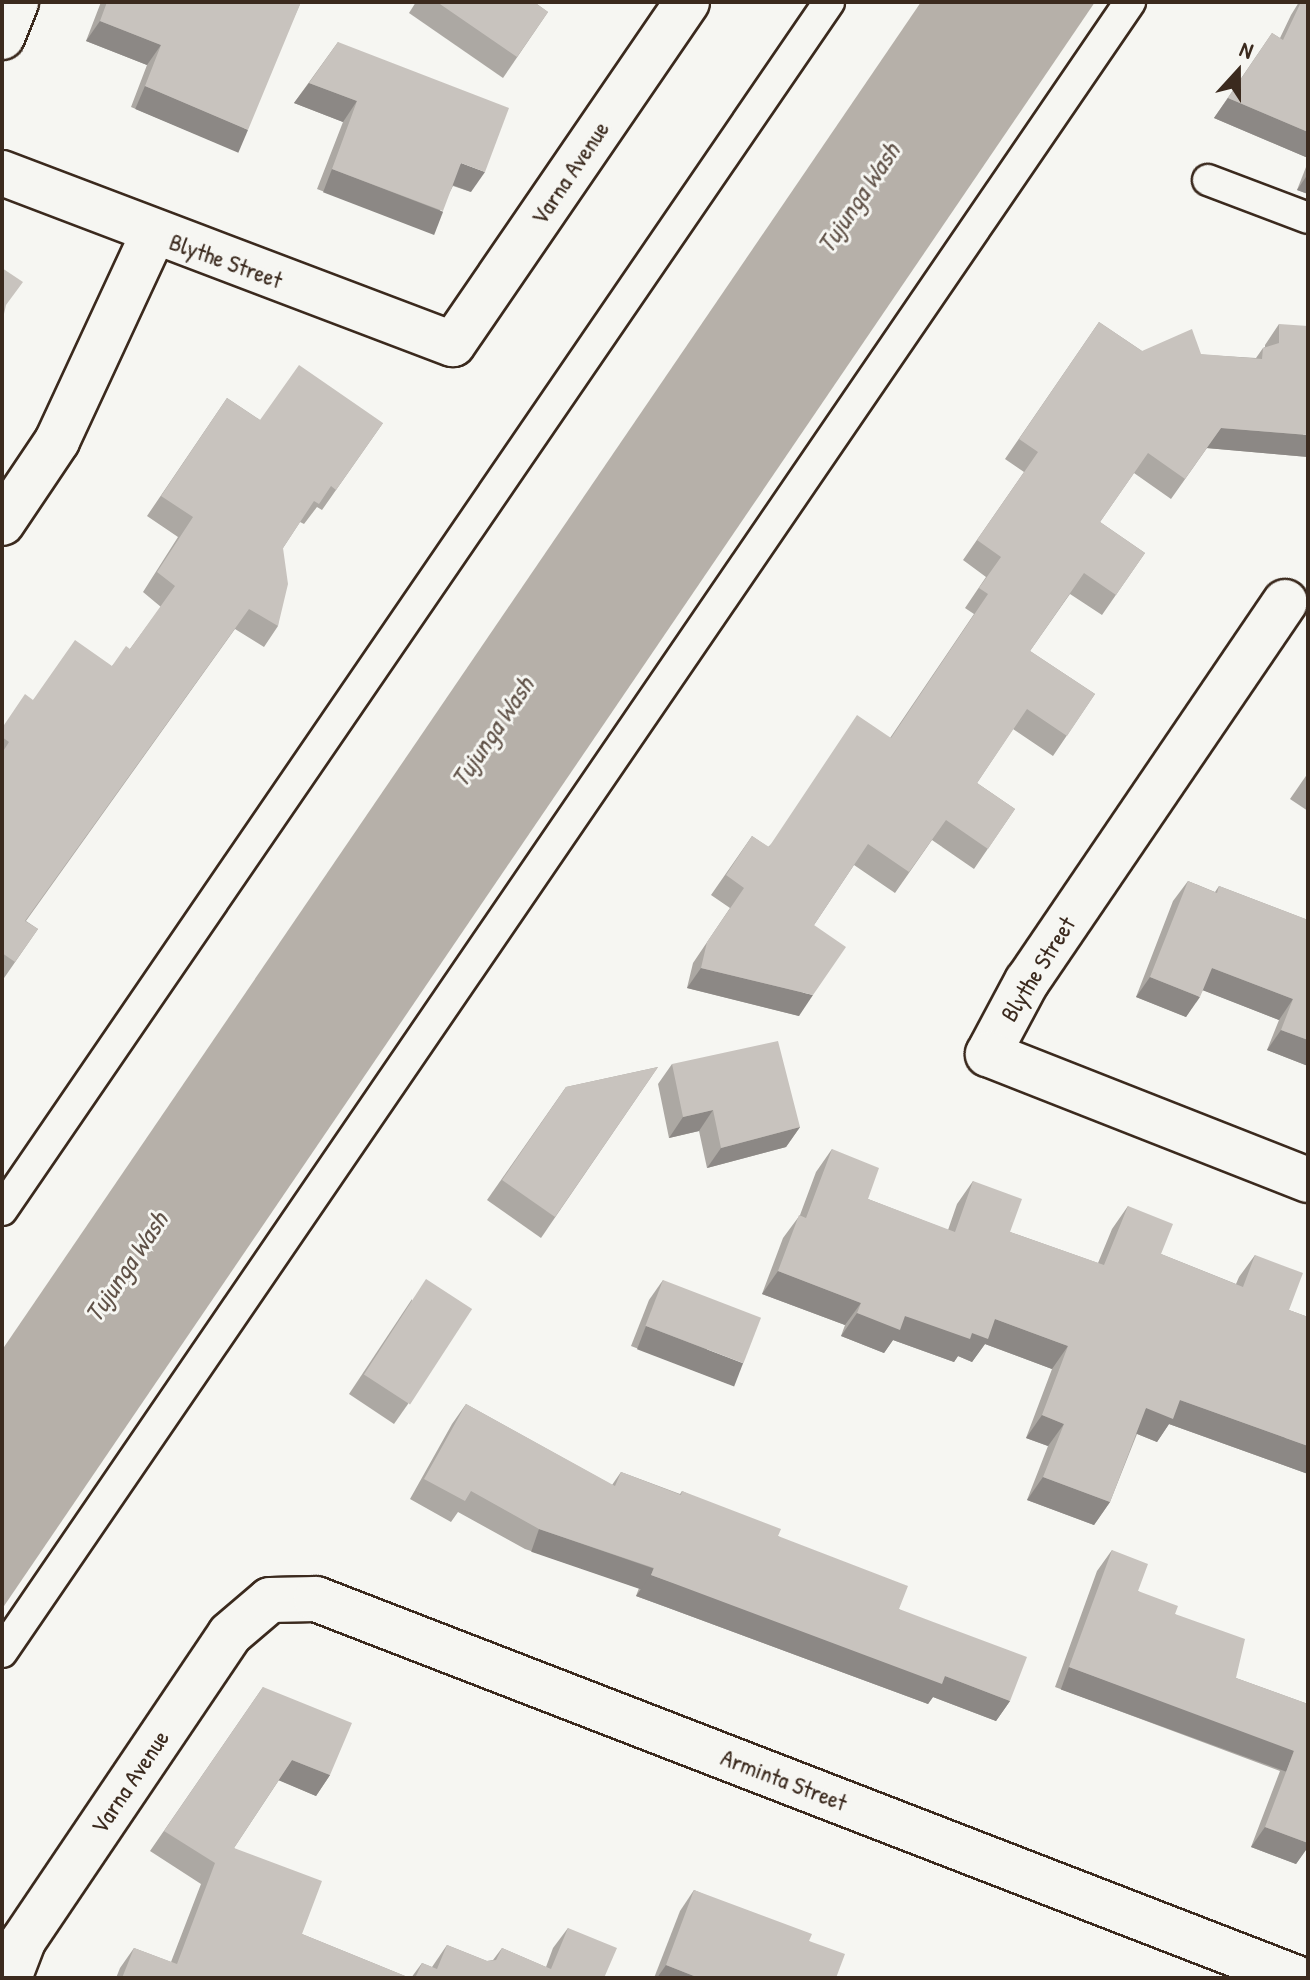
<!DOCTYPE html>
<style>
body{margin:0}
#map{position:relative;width:1310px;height:1980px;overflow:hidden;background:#f6f6f2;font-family:"Patrick Hand",sans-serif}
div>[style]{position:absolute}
.water>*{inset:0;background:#b6b0a9}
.roads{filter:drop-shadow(2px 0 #3b2a1e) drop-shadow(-2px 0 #3b2a1e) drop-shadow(0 2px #3b2a1e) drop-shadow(0 -2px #3b2a1e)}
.lane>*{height:30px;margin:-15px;padding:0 15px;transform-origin:15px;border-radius:15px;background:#f6f6f2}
.street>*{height:44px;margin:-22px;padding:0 22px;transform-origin:22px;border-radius:22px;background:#f6f6f2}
.wall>*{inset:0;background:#aca8a3}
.shaded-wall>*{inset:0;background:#8c8885;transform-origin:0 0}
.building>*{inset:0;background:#c8c3be;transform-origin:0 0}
span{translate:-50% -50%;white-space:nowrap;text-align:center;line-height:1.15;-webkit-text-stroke:6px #f6f6f2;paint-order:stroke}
.street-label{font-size:24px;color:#3b2a1e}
.water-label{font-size:26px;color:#605248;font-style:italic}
.frame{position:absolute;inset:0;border:4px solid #3b2a1e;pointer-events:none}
.north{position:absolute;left:1198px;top:32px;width:80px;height:80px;-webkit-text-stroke:6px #f6f6f2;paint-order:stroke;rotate:21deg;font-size:22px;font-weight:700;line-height:32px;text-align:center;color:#3b2a1e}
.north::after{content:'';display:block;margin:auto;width:28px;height:36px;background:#3b2a1e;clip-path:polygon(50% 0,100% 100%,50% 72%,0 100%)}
</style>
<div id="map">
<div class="water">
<div style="clip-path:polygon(921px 2px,1095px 2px,2px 1609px,2px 1350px)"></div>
</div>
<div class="roads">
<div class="lane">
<div style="left:1208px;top:180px;width:107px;rotate:20.8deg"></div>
<div style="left:2px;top:1210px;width:1464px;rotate:-55.6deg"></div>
<div style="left:2px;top:1652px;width:1999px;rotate:-55.64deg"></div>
</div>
<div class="street">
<div style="left:2px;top:37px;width:38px;rotate:-68deg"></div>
<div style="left:2px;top:173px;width:482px;rotate:20.8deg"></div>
<div style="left:453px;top:344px;width:414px;rotate:-55.6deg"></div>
<div style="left:2px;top:523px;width:99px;rotate:-56.1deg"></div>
<div style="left:57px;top:441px;width:228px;rotate:-65.1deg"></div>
<div style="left:1285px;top:602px;width:458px;rotate:124.2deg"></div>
<div style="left:1027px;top:981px;width:83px;rotate:118.1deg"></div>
<div style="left:988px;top:1054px;width:344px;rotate:21.5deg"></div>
<div style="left:9px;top:1978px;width:40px;rotate:-69deg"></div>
<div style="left:23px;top:1941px;width:370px;rotate:-56deg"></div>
<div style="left:230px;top:1634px;width:52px;rotate:-40.4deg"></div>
<div style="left:270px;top:1600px;width:46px;rotate:-1.2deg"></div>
<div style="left:316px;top:1599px;width:1051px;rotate:21.14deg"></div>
</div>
</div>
<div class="wall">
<div style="clip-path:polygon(101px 2px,301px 2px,234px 150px,131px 107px,147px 65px,86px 41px)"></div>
<div style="clip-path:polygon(416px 2px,534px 2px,548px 12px,503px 78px,409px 13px)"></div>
<div style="clip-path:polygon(1299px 2px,1308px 2px,1308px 158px,1214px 118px,1272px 33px,1280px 38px,1291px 15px)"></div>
<div style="clip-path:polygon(338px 42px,471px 192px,453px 186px,429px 232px,317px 189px,343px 122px,294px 103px)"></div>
<div style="clip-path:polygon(1308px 162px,1308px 194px,1297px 190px)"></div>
<div style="clip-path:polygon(1099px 322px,1142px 351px,1256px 358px,1263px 348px,1265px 347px,1265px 345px,1279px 324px,1308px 457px,1207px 448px,1171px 499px,1134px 473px,1100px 522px,1145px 553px,1102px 615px,1070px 594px,1030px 651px,1095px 694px,1053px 756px,1013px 729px,977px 783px,1015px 809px,974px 869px,932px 840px,895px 893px,854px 865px,814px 925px,799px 1016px,687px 988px,693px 963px,730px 908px,711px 895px,752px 836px,768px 847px,890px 738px,974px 614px,965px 608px,986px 577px,963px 560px,1024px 472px,1005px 459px)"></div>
<div style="clip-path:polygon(227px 398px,260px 420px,383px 423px,322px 510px,317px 507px,304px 524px,300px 522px,283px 548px,278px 626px,264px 647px,235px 629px,26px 921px,38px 929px,2px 981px,2px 728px,33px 700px,112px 666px,130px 649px,161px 607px,143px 592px,178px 537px,147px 516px)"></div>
<div style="clip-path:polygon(1308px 773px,1308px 811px,1290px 799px)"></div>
<div style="clip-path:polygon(1188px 881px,1215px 892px,1219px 886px,1308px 920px,1308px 1066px,1267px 1050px,1279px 1020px,1203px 990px,1186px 1017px,1136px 997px,1173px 901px)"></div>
<div style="clip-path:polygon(672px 1064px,800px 1127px,786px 1147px,707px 1168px,699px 1131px,669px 1138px,658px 1084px)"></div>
<div style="clip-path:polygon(658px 1067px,541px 1238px,487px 1200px,566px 1087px)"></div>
<div style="clip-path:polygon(832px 1149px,868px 1199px,948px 1230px,957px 1204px,973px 1181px,1010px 1232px,1098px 1263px,1112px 1229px,1128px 1206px,1161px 1254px,1236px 1284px,1239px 1277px,1255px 1255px,1289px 1310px,1308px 1317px,1308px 1474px,1169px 1424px,1157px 1442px,1137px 1434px,1110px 1502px,1094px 1525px,1027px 1500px,1048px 1446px,1026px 1438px,1052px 1369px,985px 1344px,972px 1362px,958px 1356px,954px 1362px,893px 1340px,884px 1353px,841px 1336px,845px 1325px,762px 1294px,783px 1238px,800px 1215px,816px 1172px)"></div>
<div style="clip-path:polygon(663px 1280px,729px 1384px,631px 1346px,649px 1300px)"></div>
<div style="clip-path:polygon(412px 1299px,408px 1404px,394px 1424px,349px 1394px)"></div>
<div style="clip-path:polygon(466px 1404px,612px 1485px,621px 1472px,680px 1494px,682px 1491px,778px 1536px,899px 1609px,1010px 1701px,996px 1721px,933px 1697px,928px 1704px,636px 1596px,639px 1588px,525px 1549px,458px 1512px,451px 1522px,410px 1499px,452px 1424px)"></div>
<div style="clip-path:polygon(1112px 1550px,1138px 1591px,1175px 1614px,1236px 1678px,1308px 1704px,1308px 1847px,1296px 1864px,1251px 1847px,1280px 1771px,1055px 1687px,1097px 1571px)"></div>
<div style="clip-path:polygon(263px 1687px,330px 1775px,316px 1796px,279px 1780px,234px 1848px,302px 1934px,410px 1978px,116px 1978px,120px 1968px,134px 1948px,171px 1962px,201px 1884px,150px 1851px)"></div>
<div style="clip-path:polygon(694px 1890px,809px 1941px,836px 1978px,654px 1978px,680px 1911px)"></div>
<div style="clip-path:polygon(568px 1928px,604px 1978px,411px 1978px,422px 1963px,432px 1967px,447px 1945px,487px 1961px,493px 1960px,502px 1948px,546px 1967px,553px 1948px)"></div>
</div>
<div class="shaded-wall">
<div style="clip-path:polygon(100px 21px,161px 45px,147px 65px,86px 41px)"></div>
<div style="clip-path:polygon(309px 83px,357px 101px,343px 122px,294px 103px)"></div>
<div style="left:145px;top:86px;width:112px;height:25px;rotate:23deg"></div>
<div style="clip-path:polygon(1228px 98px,1308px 132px,1308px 158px,1214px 118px)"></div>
<div style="clip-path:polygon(461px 163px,485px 172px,471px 192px,447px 183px)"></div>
<div style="left:332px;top:169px;width:119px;height:25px;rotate:21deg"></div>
<div style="clip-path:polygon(1308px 174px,1308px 194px,1297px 190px)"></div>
<div style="clip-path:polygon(1221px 428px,1308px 435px,1308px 457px,1206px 448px)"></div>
<div style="clip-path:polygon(701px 968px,813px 995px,799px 1016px,687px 988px)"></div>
<div style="clip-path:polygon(1212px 968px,1293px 999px,1279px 1020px,1197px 988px)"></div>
<div style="clip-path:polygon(1150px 977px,1200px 997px,1186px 1017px,1136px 997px)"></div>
<div style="clip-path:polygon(1281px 1030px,1308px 1040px,1308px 1066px,1267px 1050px)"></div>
<div style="clip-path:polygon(713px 1110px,699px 1131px,669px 1138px,683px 1117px)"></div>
<div style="clip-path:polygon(800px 1127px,786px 1147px,707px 1168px,721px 1148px)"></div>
<div style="clip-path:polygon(778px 1271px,861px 1303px,845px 1325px,762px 1294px)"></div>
<div style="clip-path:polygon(857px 1313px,905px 1316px,972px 1333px,995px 1319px,1068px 1346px,1052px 1369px,985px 1344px,972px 1362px,958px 1356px,954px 1362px,893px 1340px,884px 1353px,841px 1336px)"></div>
<div style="left:646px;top:1326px;width:104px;height:25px;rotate:21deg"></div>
<div style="clip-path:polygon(1180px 1400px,1308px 1446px,1308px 1474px,1169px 1424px,1157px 1442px,1130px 1431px,1146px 1408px)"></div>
<div style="clip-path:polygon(1042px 1415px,1064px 1424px,1048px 1446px,1026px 1438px)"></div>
<div style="clip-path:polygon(1043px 1477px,1110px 1502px,1094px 1525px,1027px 1500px)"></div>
<div style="left:539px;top:1529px;width:121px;height:24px;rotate:19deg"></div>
<div style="clip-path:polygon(651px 1575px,945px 1676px,1010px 1701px,996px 1721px,933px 1697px,928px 1704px,636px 1596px)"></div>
<div style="left:1069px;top:1667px;width:240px;height:24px;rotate:20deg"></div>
<div style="clip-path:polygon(292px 1760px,330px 1775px,316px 1796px,278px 1780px)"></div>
<div style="clip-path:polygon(1265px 1827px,1308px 1843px,1308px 1847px,1296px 1864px,1251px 1847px)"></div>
<div style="clip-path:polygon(666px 1965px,699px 1978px,657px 1978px)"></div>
</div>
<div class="building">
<div style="clip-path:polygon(107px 2px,301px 2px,248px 130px,145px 86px,161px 45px,100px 21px)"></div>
<div style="clip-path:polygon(437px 2px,534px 2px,548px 12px,517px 57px)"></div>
<div style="clip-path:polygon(1301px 2px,1308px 2px,1308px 132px,1228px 98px,1272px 33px,1283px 40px)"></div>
<div style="clip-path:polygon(338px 42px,509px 108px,485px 172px,461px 163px,443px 211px,332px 169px,357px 101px,309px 83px)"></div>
<div style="clip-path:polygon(2px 268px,23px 282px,6px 305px,2px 323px)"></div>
<div style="clip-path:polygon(1099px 322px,1142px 351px,1192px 329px,1201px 354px,1262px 359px,1263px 348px,1279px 343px,1279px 324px,1308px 326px,1308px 435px,1221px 428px,1185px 479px,1148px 453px,1100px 522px,1145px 553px,1116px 595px,1084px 573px,1030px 651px,1095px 694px,1067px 736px,1027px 709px,977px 783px,1015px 809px,988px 849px,946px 820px,909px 872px,868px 844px,814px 925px,846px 947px,813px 995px,701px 968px,707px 942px,744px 888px,726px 875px,752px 836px,769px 847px,857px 715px,891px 738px,988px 594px,979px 588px,1001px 557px,977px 540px,1038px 452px,1019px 439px)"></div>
<div style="clip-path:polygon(299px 365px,383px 423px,336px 490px,331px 486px,319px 504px,314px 501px,283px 548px,288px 584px,278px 626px,249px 609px,25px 921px,38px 929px,15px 962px,2px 953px,2px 753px,9px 742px,2px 737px,2px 728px,25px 694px,33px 700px,75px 640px,112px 666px,126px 646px,130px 649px,175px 586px,157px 572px,193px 517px,161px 496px,227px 398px,260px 420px)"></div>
<div style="clip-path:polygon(1188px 881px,1217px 893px,1219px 886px,1308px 920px,1308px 1040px,1281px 1030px,1293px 999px,1212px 968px,1200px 997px,1150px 977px)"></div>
<div style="clip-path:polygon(778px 1041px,800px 1127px,721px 1148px,713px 1110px,683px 1117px,672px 1064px)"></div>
<div style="clip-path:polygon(658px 1067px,555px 1217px,502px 1180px,566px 1087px)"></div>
<div style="clip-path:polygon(832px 1149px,879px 1168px,868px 1199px,955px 1232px,973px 1181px,1022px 1199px,1010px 1232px,1104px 1265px,1128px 1206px,1173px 1224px,1161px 1254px,1243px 1287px,1255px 1255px,1303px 1273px,1289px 1310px,1308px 1317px,1308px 1446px,1180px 1400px,1173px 1419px,1146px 1408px,1110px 1502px,1043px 1477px,1064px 1424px,1042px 1415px,1068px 1346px,995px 1319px,988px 1339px,972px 1333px,970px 1339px,905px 1316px,900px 1330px,857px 1313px,861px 1303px,778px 1271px,799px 1215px,806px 1218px)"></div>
<div style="left:426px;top:1279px;width:55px;height:114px;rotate:33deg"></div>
<div style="left:663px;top:1280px;width:105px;height:49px;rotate:21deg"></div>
<div style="clip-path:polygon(466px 1404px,615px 1486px,621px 1472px,681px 1495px,682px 1491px,781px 1529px,778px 1536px,908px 1586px,899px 1609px,1027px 1657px,1010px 1701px,945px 1676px,942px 1684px,651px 1575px,654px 1568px,539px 1529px,471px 1491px,465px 1501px,424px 1479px)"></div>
<div style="clip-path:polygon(1112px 1550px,1148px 1564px,1138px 1591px,1178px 1606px,1175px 1614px,1245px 1639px,1236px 1678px,1308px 1704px,1308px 1843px,1265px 1827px,1294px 1751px,1069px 1667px)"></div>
<div style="clip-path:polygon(263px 1687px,352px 1723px,330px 1775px,292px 1760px,234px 1848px,322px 1881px,302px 1934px,410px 1978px,122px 1978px,134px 1948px,177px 1964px,215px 1863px,164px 1831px)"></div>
<div style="clip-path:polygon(694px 1890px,812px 1934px,809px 1941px,845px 1954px,836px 1978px,699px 1978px,666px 1965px)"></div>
<div style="clip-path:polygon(568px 1928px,617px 1948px,604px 1978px,415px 1978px,422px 1963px,437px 1969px,447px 1945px,487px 1961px,496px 1960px,502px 1948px,551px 1969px)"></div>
</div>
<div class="street-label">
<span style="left:570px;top:173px;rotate:-56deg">Varna Avenue</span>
<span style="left:226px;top:261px;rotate:20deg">Blythe Street</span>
<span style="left:1038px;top:969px;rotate:-58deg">Blythe Street</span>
<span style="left:784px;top:1780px;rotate:21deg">Arminta Street</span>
<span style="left:130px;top:1782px;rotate:-56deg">Varna Avenue</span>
</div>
<div class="water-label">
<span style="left:858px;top:198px;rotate:-56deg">Tujunga Wash</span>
<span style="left:492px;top:732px;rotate:-56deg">Tujunga Wash</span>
<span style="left:126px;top:1267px;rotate:-56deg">Tujunga Wash</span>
</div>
<div class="frame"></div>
<div class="north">N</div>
</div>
